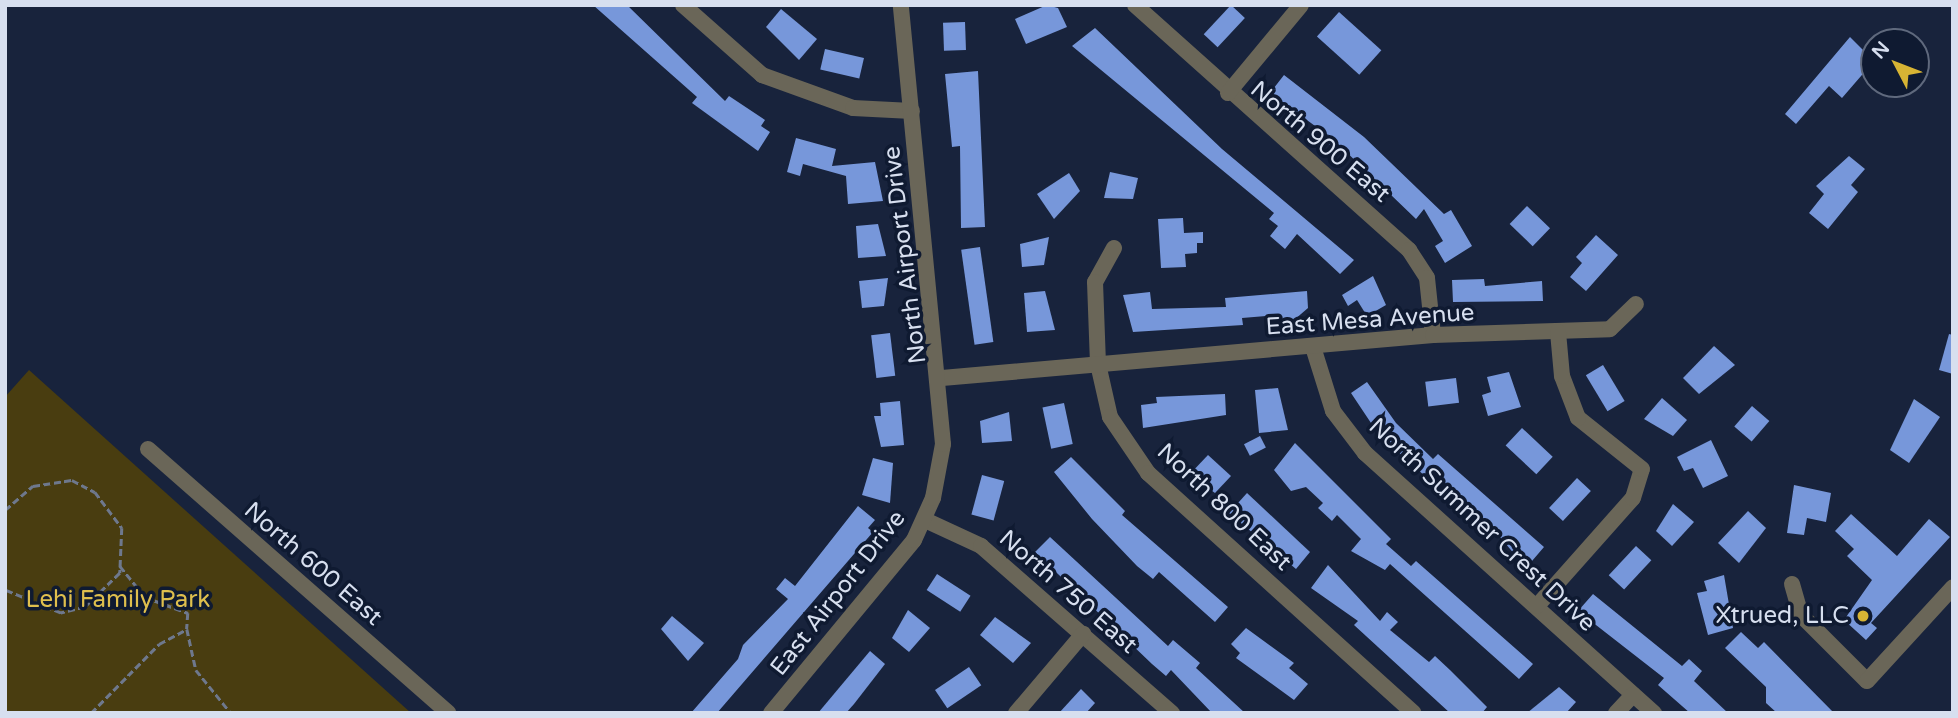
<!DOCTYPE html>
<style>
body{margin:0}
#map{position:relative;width:1958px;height:718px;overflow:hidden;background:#18233c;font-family:"Varela Round",sans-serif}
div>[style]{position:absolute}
.green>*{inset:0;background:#493d10}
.building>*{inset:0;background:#7797da;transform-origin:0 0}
.path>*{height:2.5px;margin-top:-1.25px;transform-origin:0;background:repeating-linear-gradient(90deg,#6e788d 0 7px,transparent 0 10.5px)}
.minor>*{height:16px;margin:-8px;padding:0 8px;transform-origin:8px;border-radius:8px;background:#6a6658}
.dots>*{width:19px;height:19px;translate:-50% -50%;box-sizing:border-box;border:4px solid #0f1a31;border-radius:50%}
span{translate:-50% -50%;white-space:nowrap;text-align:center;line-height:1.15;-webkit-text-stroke:7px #0f1a31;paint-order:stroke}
.street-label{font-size:24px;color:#d7dfef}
.park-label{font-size:24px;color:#dfbf4d}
.poi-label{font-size:24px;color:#d7dfef}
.right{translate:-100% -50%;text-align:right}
.frame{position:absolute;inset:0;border:7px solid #d7dfef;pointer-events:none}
.north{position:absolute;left:1860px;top:28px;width:70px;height:70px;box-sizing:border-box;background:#0f1a31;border:2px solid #5f697d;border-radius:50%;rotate:312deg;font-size:19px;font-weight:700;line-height:28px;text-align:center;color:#d7dfef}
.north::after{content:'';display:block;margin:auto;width:24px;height:32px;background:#d7b434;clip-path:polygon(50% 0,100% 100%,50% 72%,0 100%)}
</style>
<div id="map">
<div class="green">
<div style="clip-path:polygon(29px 370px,411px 713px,5px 713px,5px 397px)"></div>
</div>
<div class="building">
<div style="clip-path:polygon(593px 5px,627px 5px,725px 101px,729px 96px,765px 120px,761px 126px,770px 132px,758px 151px,692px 103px,697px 97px)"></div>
<div style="clip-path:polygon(1047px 5px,1058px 8px,1067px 27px,1026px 44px,1015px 19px)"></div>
<div style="left:1231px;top:5px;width:19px;height:40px;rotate:43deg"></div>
<div style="clip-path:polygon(781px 9px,817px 39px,799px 60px,766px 27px)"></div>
<div style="left:1339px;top:12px;width:57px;height:33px;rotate:42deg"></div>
<div style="left:965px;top:22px;width:28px;height:22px;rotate:88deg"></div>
<div style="clip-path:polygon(1095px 28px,1222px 149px,1354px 260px,1340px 274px,1297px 234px,1285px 249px,1270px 236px,1278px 226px,1269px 219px,1274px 213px,1072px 46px)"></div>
<div style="clip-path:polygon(1850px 37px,1874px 61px,1842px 98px,1829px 86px,1796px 124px,1785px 114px)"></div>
<div style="left:825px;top:49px;width:40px;height:21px;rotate:13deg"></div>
<div style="clip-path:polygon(978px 71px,985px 227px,961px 228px,960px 146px,952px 147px,945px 74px)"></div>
<div style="clip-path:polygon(1284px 75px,1364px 137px,1444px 214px,1451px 210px,1472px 246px,1445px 263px,1435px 246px,1443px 241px,1424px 209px,1416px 219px,1338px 144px,1334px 149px,1322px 138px,1326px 134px,1270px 93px)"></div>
<div style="clip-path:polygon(796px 138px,836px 149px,832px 166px,875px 162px,883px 201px,848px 204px,846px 176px,803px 164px,800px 176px,787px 172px)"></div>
<div style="clip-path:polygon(1849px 156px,1865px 169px,1851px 185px,1858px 192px,1828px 229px,1809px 213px,1824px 194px,1816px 186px)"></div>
<div style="clip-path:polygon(1110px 172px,1138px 178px,1133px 199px,1104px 198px)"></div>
<div style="clip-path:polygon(1069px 173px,1080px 191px,1054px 219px,1037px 194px)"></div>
<div style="left:1527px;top:206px;width:32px;height:25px;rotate:44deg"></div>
<div style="clip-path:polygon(1183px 218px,1184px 233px,1203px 232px,1203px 243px,1197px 243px,1197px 253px,1185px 254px,1186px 267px,1161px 268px,1158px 219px)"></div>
<div style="clip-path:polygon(878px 224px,886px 256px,858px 258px,856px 226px)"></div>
<div style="clip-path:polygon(1596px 235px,1618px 255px,1586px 291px,1570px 277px,1582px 263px,1576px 257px)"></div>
<div style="clip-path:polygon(1049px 237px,1044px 265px,1022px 267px,1020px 244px)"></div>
<div style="left:980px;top:247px;width:96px;height:19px;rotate:82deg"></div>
<div style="clip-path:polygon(1373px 276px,1386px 305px,1367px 316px,1357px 300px,1348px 306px,1342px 295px)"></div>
<div style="clip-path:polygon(888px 278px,884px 306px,862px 308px,859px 281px)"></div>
<div style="clip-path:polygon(1484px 279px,1485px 286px,1542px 281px,1543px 301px,1453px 302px,1452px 280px)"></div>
<div style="clip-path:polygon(1045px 291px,1055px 330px,1027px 332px,1024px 293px)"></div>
<div style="clip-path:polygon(1307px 291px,1308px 308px,1294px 320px,1278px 322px,1277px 315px,1242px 318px,1243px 325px,1133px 332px,1123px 295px,1150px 292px,1152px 309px,1226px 307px,1225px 298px)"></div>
<div style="left:890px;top:333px;width:43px;height:19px;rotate:83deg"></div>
<div style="clip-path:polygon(1949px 334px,1953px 335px,1953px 374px,1939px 370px)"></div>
<div style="clip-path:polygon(1714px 346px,1735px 365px,1699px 394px,1683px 378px)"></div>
<div style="left:1603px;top:365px;width:42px;height:20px;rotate:59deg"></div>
<div style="clip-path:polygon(1509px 372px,1521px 407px,1488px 416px,1482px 395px,1491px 392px,1487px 377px)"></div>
<div style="left:1456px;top:378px;width:25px;height:31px;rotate:83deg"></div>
<div style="clip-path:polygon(1367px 382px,1396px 423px,1433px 459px,1438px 454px,1544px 547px,1526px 568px,1495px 531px,1491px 535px,1379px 435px,1351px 393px)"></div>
<div style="clip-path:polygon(1278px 388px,1288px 430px,1259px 433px,1255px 390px)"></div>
<div style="clip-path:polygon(1225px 394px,1226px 415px,1143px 428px,1141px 405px,1157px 403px,1156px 397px)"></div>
<div style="clip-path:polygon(1662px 398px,1687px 420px,1673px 436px,1644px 419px)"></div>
<div style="clip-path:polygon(1914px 399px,1940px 417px,1909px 463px,1890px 450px)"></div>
<div style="clip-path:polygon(900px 401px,904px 445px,881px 447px,874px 416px,881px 416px,880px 403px)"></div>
<div style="left:1064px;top:403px;width:42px;height:22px;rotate:78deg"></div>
<div style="left:1752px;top:406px;width:23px;height:27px;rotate:41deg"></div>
<div style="clip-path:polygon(1009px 412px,1012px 441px,982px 443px,980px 421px)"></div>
<div style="left:1522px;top:428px;width:42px;height:24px;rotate:43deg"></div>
<div style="left:1260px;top:436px;width:13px;height:18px;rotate:63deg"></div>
<div style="clip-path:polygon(1711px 440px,1728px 476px,1703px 488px,1693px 468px,1684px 471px,1677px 457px)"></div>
<div style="clip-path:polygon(1295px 443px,1391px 539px,1386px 544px,1411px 566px,1416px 561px,1533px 664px,1519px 679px,1390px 564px,1385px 570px,1351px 551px,1361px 539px,1337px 515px,1332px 521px,1318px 508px,1323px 503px,1306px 487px,1291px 491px,1274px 470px)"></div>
<div style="clip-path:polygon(1208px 455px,1231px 476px,1215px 493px,1189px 475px)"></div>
<div style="clip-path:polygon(1071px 457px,1125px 511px,1122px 515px,1228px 607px,1215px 622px,1159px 572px,1153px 579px,1137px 566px,1092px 519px,1054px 472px)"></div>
<div style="clip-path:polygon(873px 458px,893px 463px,890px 503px,862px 495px)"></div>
<div style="left:982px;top:475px;width:23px;height:41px;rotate:15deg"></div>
<div style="left:1577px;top:478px;width:19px;height:41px;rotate:43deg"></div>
<div style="clip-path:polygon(1794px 485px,1831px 493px,1826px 522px,1807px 518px,1804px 535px,1787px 533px)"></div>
<div style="clip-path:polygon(1247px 493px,1310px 552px,1296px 569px,1229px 513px)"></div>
<div style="clip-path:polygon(1673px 504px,1694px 522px,1672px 546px,1656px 531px)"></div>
<div style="clip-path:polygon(858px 506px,875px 520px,868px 528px,873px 532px,717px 713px,691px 713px,738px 659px,743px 645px,788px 599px,776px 589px,785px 578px,795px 586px)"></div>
<div style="clip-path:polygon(1748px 511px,1766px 528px,1739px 563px,1718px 543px)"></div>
<div style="clip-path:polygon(1851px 514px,1897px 556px,1929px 519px,1950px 537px,1871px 623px,1877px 628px,1866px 640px,1844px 620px,1872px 580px,1847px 556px,1854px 549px,1835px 531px)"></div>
<div style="clip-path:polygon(1050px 537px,1168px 646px,1173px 640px,1200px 663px,1196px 668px,1245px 713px,1212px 713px,1171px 670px,1166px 676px,1152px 664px,1035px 552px)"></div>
<div style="left:1636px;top:546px;width:21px;height:40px;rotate:43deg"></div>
<div style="clip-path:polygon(1328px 565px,1380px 621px,1387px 612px,1398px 622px,1390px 630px,1429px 662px,1435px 656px,1450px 670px,1487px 707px,1482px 713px,1450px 713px,1354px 625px,1358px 621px,1311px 588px)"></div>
<div style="left:937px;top:574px;width:40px;height:19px;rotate:33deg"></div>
<div style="clip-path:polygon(1724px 575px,1733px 628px,1708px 635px,1697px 593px,1707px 591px,1704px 581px)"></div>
<div style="clip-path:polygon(1593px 594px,1682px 666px,1689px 659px,1702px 671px,1694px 681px,1728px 713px,1690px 713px,1658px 685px,1664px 678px,1578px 611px)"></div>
<div style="clip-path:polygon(908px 610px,930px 628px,909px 652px,892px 638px)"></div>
<div style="clip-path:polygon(672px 616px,704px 643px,688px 661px,661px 629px)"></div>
<div style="clip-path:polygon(995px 617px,1031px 643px,1013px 663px,980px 635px)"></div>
<div style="clip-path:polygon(1246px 628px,1294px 663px,1289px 668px,1308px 684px,1294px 700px,1236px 658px,1240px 653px,1231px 644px)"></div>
<div style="clip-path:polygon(1741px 632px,1758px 648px,1764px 642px,1834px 713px,1777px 713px,1766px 703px,1766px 687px,1725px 648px)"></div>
<div style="clip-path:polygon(870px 651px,885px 664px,854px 704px,846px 713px,818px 713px)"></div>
<div style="left:969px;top:667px;width:22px;height:41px;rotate:56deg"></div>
<div style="clip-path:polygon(1559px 687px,1576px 702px,1566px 713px,1527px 713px)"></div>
<div style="clip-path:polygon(1081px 689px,1095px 703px,1086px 713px,1059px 713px)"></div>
</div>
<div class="path">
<div style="left:5px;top:510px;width:37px;rotate:-41deg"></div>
<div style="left:33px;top:486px;width:39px;rotate:-9deg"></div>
<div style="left:72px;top:480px;width:26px;rotate:28deg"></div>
<div style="left:95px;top:492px;width:45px;rotate:53.1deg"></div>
<div style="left:122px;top:528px;width:45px;rotate:92.5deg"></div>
<div style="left:120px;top:573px;width:49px;rotate:135.8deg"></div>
<div style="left:85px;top:607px;width:25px;rotate:166deg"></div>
<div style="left:61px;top:613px;width:61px;rotate:-157.7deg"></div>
<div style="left:120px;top:566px;width:40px;rotate:51deg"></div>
<div style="left:145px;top:597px;width:46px;rotate:20.4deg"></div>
<div style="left:188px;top:613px;width:16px;rotate:94deg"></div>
<div style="left:91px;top:713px;width:97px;rotate:-45.4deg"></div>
<div style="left:159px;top:644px;width:32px;rotate:-28deg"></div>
<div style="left:187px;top:629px;width:42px;rotate:77.6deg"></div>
<div style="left:196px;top:670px;width:55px;rotate:50.9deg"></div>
</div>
<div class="minor">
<div style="left:683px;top:5px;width:106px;rotate:41.5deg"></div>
<div style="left:762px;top:75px;width:97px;rotate:19.9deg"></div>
<div style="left:853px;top:108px;width:59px;rotate:2.9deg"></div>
<div style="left:1135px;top:5px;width:368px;rotate:41.8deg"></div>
<div style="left:1409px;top:250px;width:33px;rotate:57deg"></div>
<div style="left:1427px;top:278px;width:57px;rotate:84deg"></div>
<div style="left:1228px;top:93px;width:114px;rotate:-50.3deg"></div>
<div style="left:1114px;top:248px;width:39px;rotate:119deg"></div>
<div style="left:1095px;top:282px;width:82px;rotate:87.9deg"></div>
<div style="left:1098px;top:364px;width:54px;rotate:77.2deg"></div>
<div style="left:1110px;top:417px;width:68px;rotate:55.8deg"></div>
<div style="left:1148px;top:473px;width:358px;rotate:42.1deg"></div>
<div style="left:1313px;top:347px;width:67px;rotate:72.6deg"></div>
<div style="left:1333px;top:411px;width:53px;rotate:52.7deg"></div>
<div style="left:1365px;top:453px;width:389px;rotate:42deg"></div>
<div style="left:942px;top:378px;width:493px;rotate:-5deg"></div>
<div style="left:1433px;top:335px;width:177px;rotate:-1.9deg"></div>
<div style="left:1610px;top:329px;width:36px;rotate:-44deg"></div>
<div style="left:148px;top:449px;width:400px;rotate:41.3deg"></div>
<div style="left:925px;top:520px;width:62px;rotate:24.9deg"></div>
<div style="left:981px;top:546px;width:254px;rotate:41.2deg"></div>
<div style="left:1792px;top:584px;width:32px;rotate:74deg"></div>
<div style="left:1801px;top:615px;width:93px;rotate:45deg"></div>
<div style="left:1867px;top:681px;width:127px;rotate:-47.5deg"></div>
<div style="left:1537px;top:606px;width:144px;rotate:-48.4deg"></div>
<div style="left:1633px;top:498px;width:30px;rotate:-73deg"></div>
<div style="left:1642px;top:469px;width:82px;rotate:-141.4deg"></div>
<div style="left:1578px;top:418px;width:45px;rotate:-110.9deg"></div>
<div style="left:1562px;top:376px;width:44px;rotate:-95.2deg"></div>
<div style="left:771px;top:713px;width:224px;rotate:-50.4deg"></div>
<div style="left:914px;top:540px;width:46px;rotate:-65.7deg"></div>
<div style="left:933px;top:498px;width:55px;rotate:-79.5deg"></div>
<div style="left:943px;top:444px;width:441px;rotate:-95.5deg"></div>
<div style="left:1016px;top:713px;width:104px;rotate:-49.7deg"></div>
<div style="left:1616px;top:713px;width:25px;rotate:-47deg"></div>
</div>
<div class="dots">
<div style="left:1863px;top:616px;background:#d7b434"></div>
</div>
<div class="street-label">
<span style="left:1320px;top:142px;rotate:40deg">North 900 East</span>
<span style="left:905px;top:255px;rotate:-97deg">North Airport Drive</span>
<span style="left:1370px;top:320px;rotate:-4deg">East Mesa Avenue</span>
<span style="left:1224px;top:507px;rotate:43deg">North 800 East</span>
<span style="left:1482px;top:525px;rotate:43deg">North Summer Crest Drive</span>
<span style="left:313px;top:564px;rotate:41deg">North 600 East</span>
<span style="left:1068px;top:592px;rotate:41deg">North 750 East</span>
<span style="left:838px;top:593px;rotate:-52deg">East Airport Drive</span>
</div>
<div class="park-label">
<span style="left:118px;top:600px">Lehi Family Park</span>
</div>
<div class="poi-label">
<span class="right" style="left:1849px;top:616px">Xtrued, LLC</span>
</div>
<div class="frame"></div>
<div class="north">N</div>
</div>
